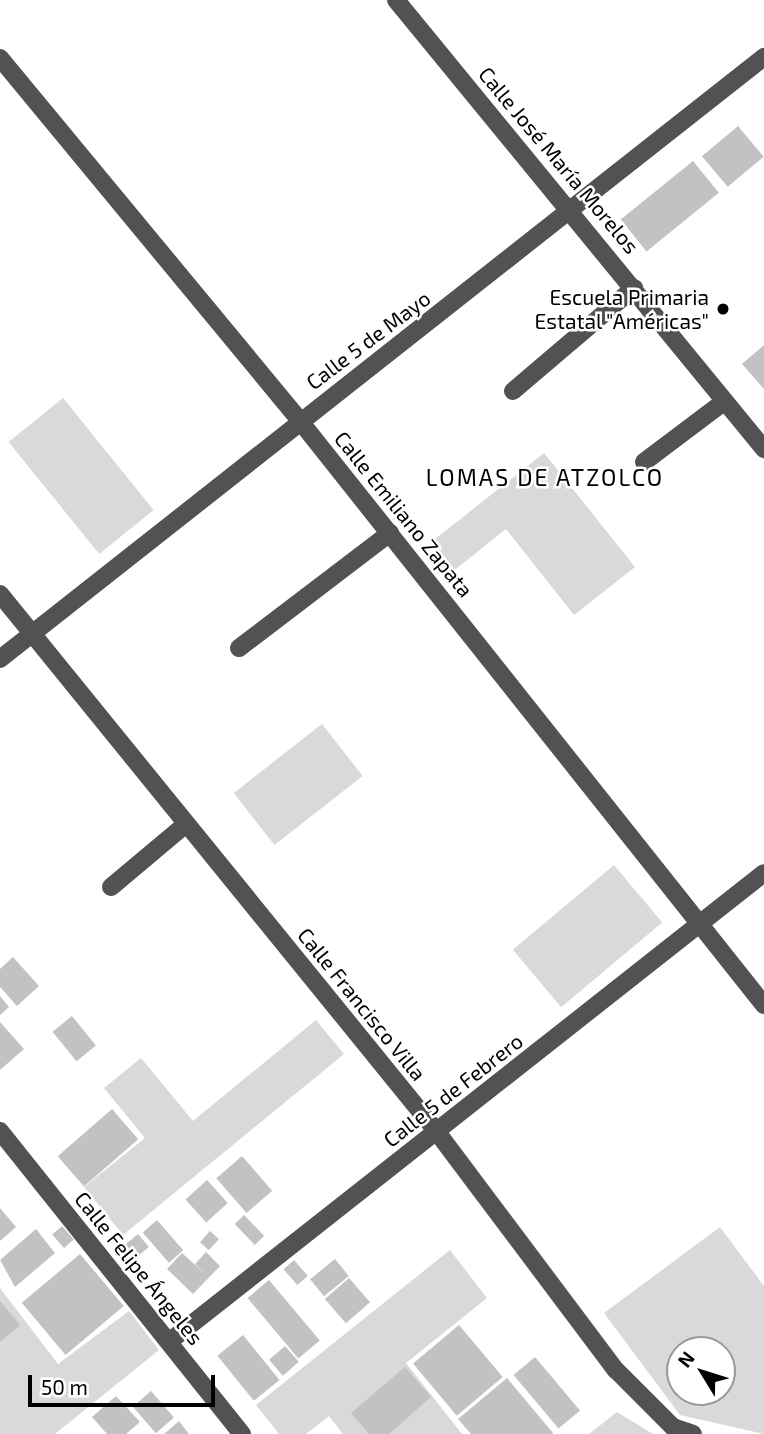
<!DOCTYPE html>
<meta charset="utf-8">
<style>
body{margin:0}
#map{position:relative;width:764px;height:1434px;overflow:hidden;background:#fff;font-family:"Exo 2",sans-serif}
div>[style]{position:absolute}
.green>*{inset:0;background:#d9d9d9;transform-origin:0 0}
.building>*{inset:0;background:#c2c2c2;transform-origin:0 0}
.minor>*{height:18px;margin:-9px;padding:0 9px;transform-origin:9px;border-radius:9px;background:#525252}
.dots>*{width:19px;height:19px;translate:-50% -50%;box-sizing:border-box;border:4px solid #fff;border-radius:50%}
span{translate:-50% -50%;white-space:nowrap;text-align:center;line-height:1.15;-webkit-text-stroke:5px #fff;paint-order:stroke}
.street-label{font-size:21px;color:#000}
.poi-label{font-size:21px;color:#000}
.right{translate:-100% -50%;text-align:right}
.neighbourhood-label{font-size:23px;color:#000;letter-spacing:2px}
.north{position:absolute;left:666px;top:1336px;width:70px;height:70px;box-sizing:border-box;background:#fff;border:2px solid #999;border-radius:50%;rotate:308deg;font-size:19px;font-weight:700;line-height:28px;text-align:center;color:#000}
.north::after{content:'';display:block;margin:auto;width:24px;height:32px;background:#000;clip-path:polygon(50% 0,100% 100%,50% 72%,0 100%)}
.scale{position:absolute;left:28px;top:1375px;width:187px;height:32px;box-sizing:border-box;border:4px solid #000;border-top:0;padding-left:9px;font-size:21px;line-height:24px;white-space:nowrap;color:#000;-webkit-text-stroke:5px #fff;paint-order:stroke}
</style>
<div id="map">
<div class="green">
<div style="left:63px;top:398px;width:144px;height:70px;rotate:51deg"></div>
<div style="clip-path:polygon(544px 453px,635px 567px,574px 615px,506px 529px,452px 572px,430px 543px)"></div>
<div style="left:322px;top:724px;width:66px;height:112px;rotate:52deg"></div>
<div style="left:614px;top:865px;width:75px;height:132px;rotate:50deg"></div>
<div style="clip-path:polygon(316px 1020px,344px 1054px,123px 1235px,84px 1187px,145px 1138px,104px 1088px,141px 1058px,193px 1121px)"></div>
<div style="clip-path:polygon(evenodd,720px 1227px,764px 1286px,764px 1434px,680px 1415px,604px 1313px,720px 1227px,680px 1350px,722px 1350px,722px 1392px,680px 1392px,680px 1350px)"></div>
<div style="clip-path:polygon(450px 1250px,487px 1298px,406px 1363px,462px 1434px,343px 1434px,329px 1416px,306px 1434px,279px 1434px,256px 1405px)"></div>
<div style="clip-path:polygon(0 1288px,58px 1364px,129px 1311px,159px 1350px,55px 1434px,0 1434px)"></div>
<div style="clip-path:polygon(617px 1412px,653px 1434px,589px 1434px)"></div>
</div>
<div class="building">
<div style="left:738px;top:126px;width:40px;height:47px;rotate:50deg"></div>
<div style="left:693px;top:161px;width:41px;height:93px;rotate:51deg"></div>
<div style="clip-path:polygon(764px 345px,764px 389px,742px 364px)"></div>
<div style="clip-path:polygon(13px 957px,39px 986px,17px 1006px,0 987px,0 969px)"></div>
<div style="clip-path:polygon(0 996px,9px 1007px,0 1015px)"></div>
<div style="left:72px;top:1016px;width:38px;height:25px;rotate:51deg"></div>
<div style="clip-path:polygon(0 1022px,24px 1049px,0 1070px)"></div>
<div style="left:112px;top:1109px;width:40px;height:72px;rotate:49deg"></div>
<div style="left:242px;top:1156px;width:46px;height:34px;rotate:49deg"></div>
<div style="left:207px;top:1180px;width:31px;height:29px;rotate:48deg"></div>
<div style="clip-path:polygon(0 1208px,16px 1227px,0 1241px)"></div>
<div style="left:244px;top:1215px;width:29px;height:13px;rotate:46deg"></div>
<div style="left:157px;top:1220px;width:40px;height:19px;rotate:49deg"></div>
<div style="left:62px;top:1226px;width:18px;height:13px;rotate:49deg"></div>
<div style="clip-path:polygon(36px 1229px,55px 1253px,15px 1287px,0 1260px)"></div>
<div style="left:210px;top:1231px;width:12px;height:15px;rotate:42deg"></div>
<div style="left:138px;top:1234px;width:17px;height:16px;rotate:50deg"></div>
<div style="clip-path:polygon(206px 1252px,220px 1266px,193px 1294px,167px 1269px,182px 1253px,205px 1274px,195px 1264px)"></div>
<div style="left:80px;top:1254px;width:68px;height:76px;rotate:50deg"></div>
<div style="left:335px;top:1259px;width:22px;height:32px;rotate:51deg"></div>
<div style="left:294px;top:1260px;width:21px;height:14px;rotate:49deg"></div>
<div style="left:349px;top:1278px;width:32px;height:32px;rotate:49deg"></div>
<div style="left:269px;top:1280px;width:79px;height:28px;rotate:50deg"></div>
<div style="clip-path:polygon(0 1301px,20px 1325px,0 1342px)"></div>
<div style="left:459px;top:1325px;width:68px;height:60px;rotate:50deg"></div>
<div style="left:243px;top:1335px;width:58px;height:33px;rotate:51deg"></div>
<div style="left:285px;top:1346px;width:21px;height:21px;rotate:49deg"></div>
<div style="left:535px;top:1357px;width:70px;height:28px;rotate:50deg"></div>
<div style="clip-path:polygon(405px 1367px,431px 1397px,389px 1434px,369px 1434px,351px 1413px)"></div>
<div style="clip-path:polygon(507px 1378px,553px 1433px,552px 1434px,471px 1434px,458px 1419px)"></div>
<div style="left:151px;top:1391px;width:35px;height:24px;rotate:49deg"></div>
<div style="clip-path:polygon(116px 1396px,140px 1422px,126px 1434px,107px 1434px,92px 1417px)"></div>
<div style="clip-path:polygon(179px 1421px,189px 1434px,164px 1434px)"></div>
</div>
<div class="minor">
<div style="left:396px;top:0;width:581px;rotate:50.66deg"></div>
<div style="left:0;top:58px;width:471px;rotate:50.4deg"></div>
<div style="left:300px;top:421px;width:746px;rotate:51.53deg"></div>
<div style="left:513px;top:391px;width:159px;rotate:-40.4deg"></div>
<div style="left:644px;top:462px;width:101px;rotate:-37deg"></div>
<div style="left:0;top:594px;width:693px;rotate:50.91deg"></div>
<div style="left:437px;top:1132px;width:298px;rotate:53.1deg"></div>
<div style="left:616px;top:1370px;width:81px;rotate:45deg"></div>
<div style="left:673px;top:1427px;width:21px;rotate:19deg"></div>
<div style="left:239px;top:648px;width:190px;rotate:-37.3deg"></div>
<div style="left:0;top:659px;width:973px;rotate:-38.24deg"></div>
<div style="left:111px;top:887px;width:97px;rotate:-40deg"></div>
<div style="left:0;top:1131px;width:388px;rotate:51.4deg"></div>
<div style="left:170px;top:1341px;width:756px;rotate:-38.23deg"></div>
</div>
<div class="dots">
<div style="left:723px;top:309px;background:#000"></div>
</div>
<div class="street-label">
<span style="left:559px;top:160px;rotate:50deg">Calle José María Morelos</span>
<span style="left:368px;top:340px;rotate:-37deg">Calle 5 de Mayo</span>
<span style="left:404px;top:514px;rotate:51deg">Calle Emiliano Zapata</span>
<span style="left:362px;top:1004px;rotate:51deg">Calle Francisco Villa</span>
<span style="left:453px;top:1090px;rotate:-38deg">Calle 5 de Febrero</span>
<span style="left:139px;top:1268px;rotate:51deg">Calle Felipe Ángeles</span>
</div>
<div class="poi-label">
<span class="right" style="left:709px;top:309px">Escuela Primaria<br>Estatal "Américas"</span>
</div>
<div class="neighbourhood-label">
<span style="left:545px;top:477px">LOMAS DE ATZOLCO</span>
</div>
<div class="north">N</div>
<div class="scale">50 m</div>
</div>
